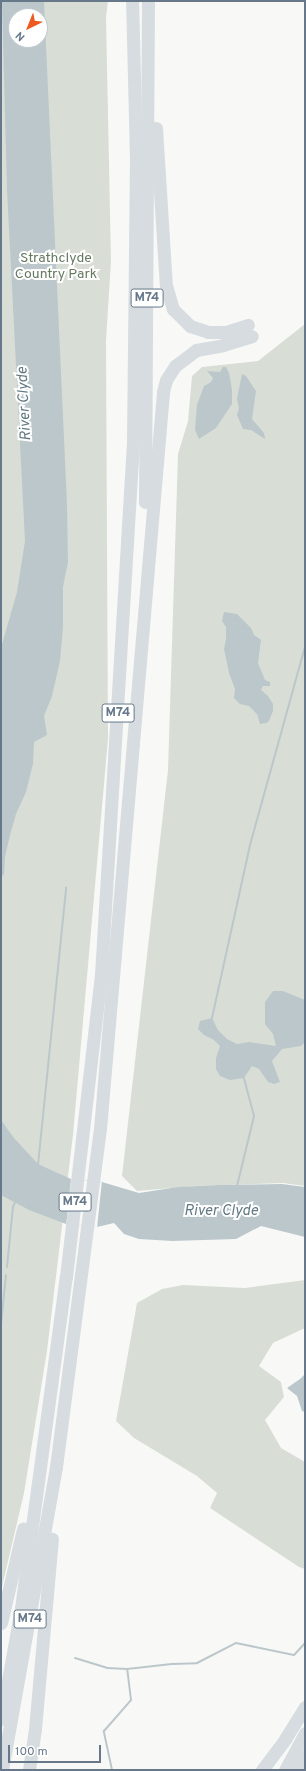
<!DOCTYPE html>
<style>
body{margin:0}
#map{position:relative;width:306px;height:1771px;overflow:hidden;background:#f8f9f6;font-family:Overpass,sans-serif}
div>[style]{position:absolute}
.green>*{inset:0;background:#d8ded5}
.water>*{inset:0;background:#bcc7cc}
.pier>*{inset:0;background:#f8f9f6;transform-origin:0 0}
.stream>*{height:2px;margin:-1px;padding:0 1px;transform-origin:1px;border-radius:1px;background:#bcc7cc}
.highway>*{height:13px;margin:-6.5px;padding:0 6.5px;transform-origin:6.5px;border-radius:6.5px;background:#d6dce0}
span{translate:-50% -50%;white-space:nowrap;text-align:center;line-height:1.15;-webkit-text-stroke:4px #fff;paint-order:stroke}
.shield-label span{padding:1px 3px;background:#fff;border:1px solid;border-radius:3px;-webkit-text-stroke-width:0}
.shield-label{font-size:13px;color:#667889;font-weight:700}
.park-label{font-size:14px;color:#657a61}
.water-label{font-size:15px;color:#627983;font-style:italic}
.frame{position:absolute;inset:0;border:2px solid #667889;pointer-events:none}
.north{position:absolute;left:8px;top:8px;width:40px;height:40px;box-sizing:border-box;background:#fff;border:1px solid #c2c9d0;border-radius:50%;rotate:223deg;font-size:11px;font-weight:700;line-height:16px;text-align:center;color:#667889}
.north::after{content:'';display:block;margin:auto;width:14px;height:18px;background:#ed5922;clip-path:polygon(50% 0,100% 100%,50% 72%,0 100%)}
.scale{position:absolute;left:8px;top:1745px;width:93px;height:18px;box-sizing:border-box;border:2px solid #667889;border-top:0;padding-left:5px;font-size:12px;line-height:14px;white-space:nowrap;color:#667889;-webkit-text-stroke:3px #fff;paint-order:stroke}
</style>
<div id="map">
<div class="green">
<div style="clip-path:polygon(evenodd,1px 1px,108px 1px,106px 17px,111px 261px,106px 341px,108px 739px,73px 1135px,47px 1351px,24px 1493px,1px 1591px,1px 1px,16px 16px,40px 16px,40px 40px,16px 40px,16px 16px)"></div>
<div style="clip-path:polygon(305px 324px,305px 1186px,283px 1183px,195px 1186px,137px 1191px,122px 1176px,168px 770px,178px 454px,188px 421px,192px 376px,202px 367px,258px 361px)"></div>
<div style="clip-path:polygon(305px 1280px,305px 1328px,273px 1343px,259px 1366px,281px 1382px,284px 1397px,265px 1420px,281px 1448px,305px 1462px,305px 1569px,299px 1567px,210px 1508px,217px 1493px,197px 1476px,134px 1438px,116px 1421px,137px 1303px,162px 1289px,183px 1285px,245px 1288px)"></div>
</div>
<div class="water">
<div style="clip-path:polygon(evenodd,2px 1px,44px 1px,67px 504px,68px 562px,63px 587px,63px 627px,60px 661px,52px 696px,44px 716px,47px 735px,34px 742px,33px 764px,26px 792px,16px 814px,10px 835px,5px 857px,4px 874px,1px 877px,1px 648px,17px 592px,25px 541px,7px 190px,2px 1px,16px 16px,40px 16px,40px 40px,16px 40px,16px 16px)"></div>
<div style="clip-path:polygon(223px 367px,226px 367px,229px 373px,232px 390px,232px 404px,216px 428px,199px 439px,195px 430px,197px 405px,204px 386px,211px 382px,213px 378px,207px 371px,220px 372px)"></div>
<div style="clip-path:polygon(242px 374px,246px 376px,256px 391px,252px 419px,264px 433px,265px 439px,251px 430px,243px 429px,237px 415px,239px 408px,237px 399px)"></div>
<div style="clip-path:polygon(224px 612px,237px 614px,251px 628px,254px 635px,261px 640px,258px 663px,265px 680px,270px 682px,270px 686px,263px 686px,261px 690px,268px 696px,273px 704px,273px 711px,269px 721px,266px 723px,260px 724px,257px 714px,249px 706px,240px 704px,234px 698px,235px 689px,229px 673px,224px 649px,226px 639px,226px 627px,222px 621px)"></div>
<div style="clip-path:polygon(273px 991px,283px 991px,305px 1000px,305px 1042px,301px 1046px,282px 1049px,272px 1061px,280px 1082px,274px 1084px,268px 1082px,259px 1069px,252px 1066px,244px 1078px,230px 1080px,220px 1076px,216px 1069px,216px 1058px,220px 1046px,214px 1040px,204px 1035px,198px 1029px,200px 1021px,212px 1018px,218px 1030px,227px 1039px,237px 1044px,249px 1042px,276px 1046px,273px 1034px,265px 1024px,265px 1002px)"></div>
<div style="clip-path:polygon(1px 1120px,14px 1138px,38px 1164px,71px 1179px,102px 1182px,139px 1193px,178px 1187px,219px 1185px,282px 1184px,305px 1187px,305px 1237px,261px 1226px,236px 1239px,172px 1241px,139px 1239px,124px 1234px,114px 1223px,97px 1227px,66px 1224px,29px 1210px,1px 1195px)"></div>
<div style="clip-path:polygon(305px 1374px,305px 1412px,302px 1411px,297px 1396px,287px 1388px,300px 1379px)"></div>
</div>
<div class="pier">
<div style="left:71px;top:1179px;width:31px;height:45px;rotate:6deg"></div>
</div>
<div class="stream">
<div style="left:212px;top:1018px;width:177px;rotate:-77.6deg"></div>
<div style="left:250px;top:845px;width:205px;rotate:-74.5deg"></div>
<div style="left:38px;top:1165px;width:279px;rotate:-84.2deg"></div>
<div style="left:237px;top:1186px;width:72px;rotate:-76.3deg"></div>
<div style="left:254px;top:1116px;width:39px;rotate:-105deg"></div>
<div style="left:7px;top:1267px;width:60px;rotate:-84.3deg"></div>
<div style="left:13px;top:1207px;width:8px;rotate:-67deg"></div>
<div style="left:1px;top:1324px;width:49px;rotate:-84.2deg"></div>
<div style="left:75px;top:1658px;width:34px;rotate:17deg"></div>
<div style="left:107px;top:1668px;width:20px;rotate:3deg"></div>
<div style="left:127px;top:1669px;width:45px;rotate:-6.3deg"></div>
<div style="left:172px;top:1664px;width:25px;rotate:-2deg"></div>
<div style="left:197px;top:1663px;width:44px;rotate:-27.1deg"></div>
<div style="left:236px;top:1643px;width:59px;rotate:11.7deg"></div>
<div style="left:294px;top:1655px;width:16px;rotate:-47deg"></div>
<div style="left:112px;top:1770px;width:40px;rotate:-102deg"></div>
<div style="left:104px;top:1731px;width:41px;rotate:-48.9deg"></div>
<div style="left:131px;top:1700px;width:31px;rotate:-97deg"></div>
</div>
<div class="highway">
<div style="left:156px;top:128px;width:157px;rotate:86.4deg"></div>
<div style="left:166px;top:285px;width:25px;rotate:74deg"></div>
<div style="left:173px;top:309px;width:24px;rotate:45deg"></div>
<div style="left:190px;top:326px;width:19px;rotate:18deg"></div>
<div style="left:208px;top:332px;width:18px"></div>
<div style="left:226px;top:332px;width:23px;rotate:-18deg"></div>
<div style="left:145px;top:502px;width:501px;rotate:-89.66deg"></div>
<div style="left:1px;top:1623px;width:97px;rotate:-76.8deg"></div>
<div style="left:1px;top:1719px;width:113px;rotate:-79.8deg"></div>
<div style="left:21px;top:1608px;width:334px;rotate:-82.3deg"></div>
<div style="left:66px;top:1277px;width:304px;rotate:-83.4deg"></div>
<div style="left:101px;top:975px;width:534px;rotate:-86.56deg"></div>
<div style="left:133px;top:442px;width:282px;rotate:-89.4deg"></div>
<div style="left:136px;top:160px;width:159px;rotate:-91.4deg"></div>
<div style="left:2px;top:1770px;width:308px;rotate:-79.9deg"></div>
<div style="left:56px;top:1467px;width:341px;rotate:-82.6deg"></div>
<div style="left:100px;top:1129px;width:740px;rotate:-85.11deg"></div>
<div style="left:163px;top:392px;width:12px;rotate:-76deg"></div>
<div style="left:166px;top:380px;width:17px;rotate:-57deg"></div>
<div style="left:175px;top:366px;width:26px;rotate:-37deg"></div>
<div style="left:196px;top:350px;width:27px;rotate:-10deg"></div>
<div style="left:223px;top:345px;width:30px;rotate:-17deg"></div>
<div style="left:29px;top:1770px;width:41px;rotate:-81.7deg"></div>
<div style="left:35px;top:1729px;width:191px;rotate:-84.9deg"></div>
<div style="left:262px;top:1770px;width:39px;rotate:-53deg"></div>
<div style="left:285px;top:1739px;width:38px;rotate:-58deg"></div>
<div style="left:285px;top:1770px;width:42px;rotate:-61.6deg"></div>
<div style="left:298px;top:1770px;width:15px;rotate:-62deg"></div>
</div>
<div class="shield-label">
<span style="left:147px;top:298px">M74</span>
<span style="left:118px;top:713px">M74</span>
<span style="left:75px;top:1202px">M74</span>
<span style="left:30px;top:1619px">M74</span>
</div>
<div class="park-label">
<span style="left:56px;top:267px">Strathclyde<br>Country Park</span>
</div>
<div class="water-label">
<span style="left:25px;top:404px;rotate:-93deg">River Clyde</span>
<span style="left:221px;top:1212px">River Clyde</span>
</div>
<div class="frame"></div>
<div class="north">N</div>
<div class="scale">100 m</div>
</div>
